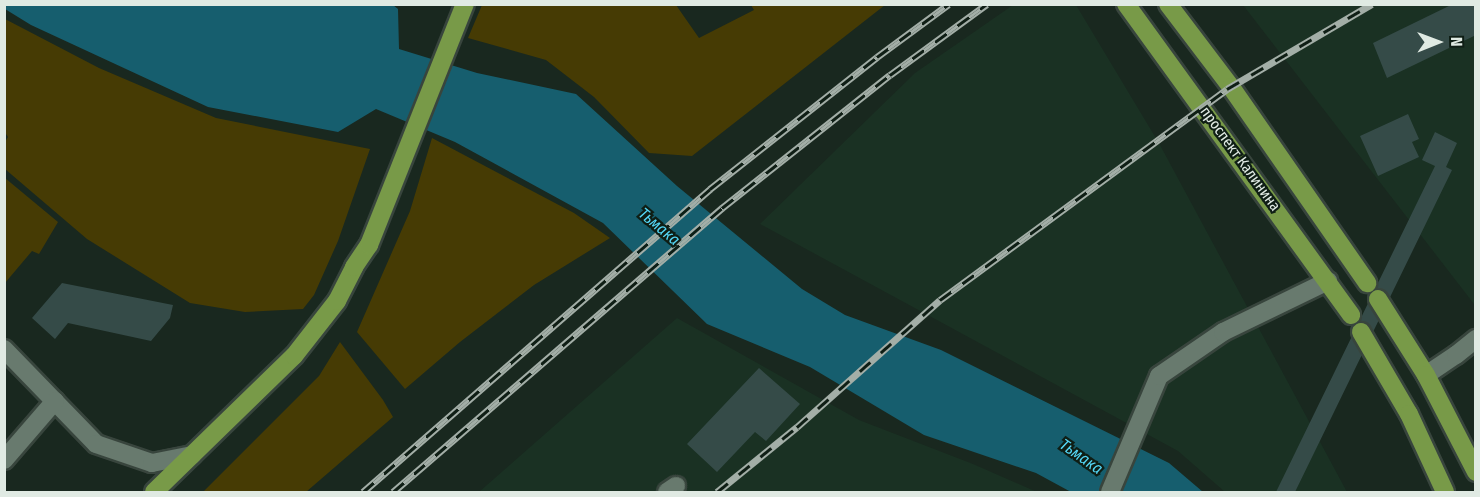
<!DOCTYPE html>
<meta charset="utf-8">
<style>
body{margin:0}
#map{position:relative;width:1480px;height:497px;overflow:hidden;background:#19281f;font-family:"Fira Sans Condensed",sans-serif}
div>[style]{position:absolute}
.built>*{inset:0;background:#1a3123}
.green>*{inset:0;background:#463b04}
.water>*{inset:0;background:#165e6e}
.building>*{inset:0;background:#354b48}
.roads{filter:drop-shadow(2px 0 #38453d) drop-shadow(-2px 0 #38453d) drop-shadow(0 2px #38453d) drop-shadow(0 -2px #38453d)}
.minor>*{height:18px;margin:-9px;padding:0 9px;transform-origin:9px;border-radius:9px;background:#687a6e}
.major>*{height:18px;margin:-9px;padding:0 9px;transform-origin:9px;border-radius:9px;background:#789a48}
.rail>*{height:7px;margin-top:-3.5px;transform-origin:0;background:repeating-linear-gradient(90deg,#0f1e15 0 14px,#a3aea7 0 28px);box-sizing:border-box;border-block:2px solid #a3aea7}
span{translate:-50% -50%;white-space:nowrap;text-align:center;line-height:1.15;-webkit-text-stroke:4.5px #0f1e15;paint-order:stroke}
.street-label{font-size:15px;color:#e0eae3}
.water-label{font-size:16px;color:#54d6f5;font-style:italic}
.frame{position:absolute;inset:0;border:6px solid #e0eae3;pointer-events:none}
.north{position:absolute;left:1408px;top:12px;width:60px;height:60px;-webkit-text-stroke:4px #0f1e15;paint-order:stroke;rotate:89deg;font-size:16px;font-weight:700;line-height:24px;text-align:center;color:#e0eae3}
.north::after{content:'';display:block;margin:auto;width:21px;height:27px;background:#e0eae3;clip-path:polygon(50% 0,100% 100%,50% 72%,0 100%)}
</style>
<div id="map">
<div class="built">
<div style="clip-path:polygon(1013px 5px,1076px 5px,1160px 145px,1347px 492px,1225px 492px,1178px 451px,760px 224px,915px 73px)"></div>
<div style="clip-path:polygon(1243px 5px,1475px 5px,1475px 303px,1474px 304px)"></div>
<div style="clip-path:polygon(677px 318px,859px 420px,973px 464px,1037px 492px,479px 492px)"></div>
</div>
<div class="green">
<div style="clip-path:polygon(482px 5px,676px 5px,699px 38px,754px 10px,751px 5px,885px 5px,692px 156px,649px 153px,594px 97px,546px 60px,468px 38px)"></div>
<div style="clip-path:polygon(5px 19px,99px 68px,216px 118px,370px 149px,338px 241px,314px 295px,303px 309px,245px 312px,190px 303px,87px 239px,5px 169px,5px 142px,8px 137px,4px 131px)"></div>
<div style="clip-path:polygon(432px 138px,574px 213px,610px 238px,534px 285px,460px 342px,405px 389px,357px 332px,410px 211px)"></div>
<div style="clip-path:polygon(5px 178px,58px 222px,39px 254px,32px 251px,5px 283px)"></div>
<div style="clip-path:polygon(340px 342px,383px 400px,393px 417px,306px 492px,203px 492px,319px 376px)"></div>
</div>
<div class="water">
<div style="clip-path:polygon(4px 5px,393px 5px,398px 9px,399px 49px,477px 73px,576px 94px,677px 186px,802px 289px,845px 315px,941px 350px,1169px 463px,1203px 492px,1071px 492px,1036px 473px,924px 435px,810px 367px,707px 324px,603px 223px,455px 142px,376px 109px,338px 132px,208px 107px,31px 25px,5px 9px)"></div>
</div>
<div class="building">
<div style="clip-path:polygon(1453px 4px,1476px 4px,1476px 35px,1387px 78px,1373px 43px)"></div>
<div style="clip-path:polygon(1408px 114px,1419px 139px,1412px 142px,1419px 157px,1378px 176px,1360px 136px)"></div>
<div style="clip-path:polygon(1435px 132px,1457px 143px,1446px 167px,1452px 170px,1295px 492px,1276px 492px,1435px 166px,1422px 160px)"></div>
<div style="clip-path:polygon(62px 283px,173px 305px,170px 318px,151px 341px,68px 323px,55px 339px,32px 318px)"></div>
<div style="clip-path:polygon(759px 368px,800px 404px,766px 441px,755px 432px,717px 472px,687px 444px)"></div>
</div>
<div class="roads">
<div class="minor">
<div style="left:4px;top:349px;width:132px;rotate:45.9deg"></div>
<div style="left:96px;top:444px;width:59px;rotate:18.7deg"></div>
<div style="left:152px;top:463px;width:41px;rotate:-11.3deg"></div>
<div style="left:1426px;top:375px;width:36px;rotate:-34deg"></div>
<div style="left:1456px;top:355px;width:26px;rotate:-39deg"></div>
<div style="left:4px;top:460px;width:78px;rotate:-49.2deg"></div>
<div style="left:667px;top:492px;width:11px;rotate:-34deg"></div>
<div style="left:1110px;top:492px;width:126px;rotate:-67.1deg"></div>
<div style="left:1159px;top:376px;width:78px;rotate:-34.5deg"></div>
<div style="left:1223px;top:332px;width:117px;rotate:-25.9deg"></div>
</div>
<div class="major">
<div style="left:1126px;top:4px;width:384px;rotate:54.1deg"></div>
<div style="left:1168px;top:4px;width:104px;rotate:52.8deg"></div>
<div style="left:1231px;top:87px;width:239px;rotate:55.2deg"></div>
<div style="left:1378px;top:299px;width:90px;rotate:57.7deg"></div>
<div style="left:1426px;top:375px;width:109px;rotate:62.7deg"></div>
<div style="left:1361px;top:332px;width:95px;rotate:59.7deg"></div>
<div style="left:1409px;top:414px;width:86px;rotate:65.2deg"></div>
<div style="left:154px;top:492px;width:195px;rotate:-44.2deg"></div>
<div style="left:294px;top:356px;width:70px;rotate:-52deg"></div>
<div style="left:337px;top:301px;width:38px;rotate:-63deg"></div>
<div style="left:354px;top:267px;width:27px;rotate:-56deg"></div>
<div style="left:369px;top:245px;width:259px;rotate:-68.3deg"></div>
</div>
</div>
<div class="rail">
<div style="left:363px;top:492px;width:461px;rotate:-41.1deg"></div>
<div style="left:710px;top:189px;width:213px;rotate:-38.3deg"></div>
<div style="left:877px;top:57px;width:89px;rotate:-36.4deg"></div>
<div style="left:393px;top:492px;width:435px;rotate:-40.8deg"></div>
<div style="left:722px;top:208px;width:214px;rotate:-38.4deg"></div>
<div style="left:890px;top:75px;width:120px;rotate:-36.2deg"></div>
<div style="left:717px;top:492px;width:103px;rotate:-39.1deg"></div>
<div style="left:797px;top:427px;width:191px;rotate:-41.6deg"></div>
<div style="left:940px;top:300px;width:356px;rotate:-36.3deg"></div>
<div style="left:1227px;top:89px;width:168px;rotate:-30.4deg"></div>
</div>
<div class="street-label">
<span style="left:1240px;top:159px;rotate:54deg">проспект Калинина</span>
</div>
<div class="water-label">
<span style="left:659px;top:227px;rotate:40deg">Тьмака</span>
<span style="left:1081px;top:457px;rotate:35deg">Тьмака</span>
</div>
<div class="frame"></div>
<div class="north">N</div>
</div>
